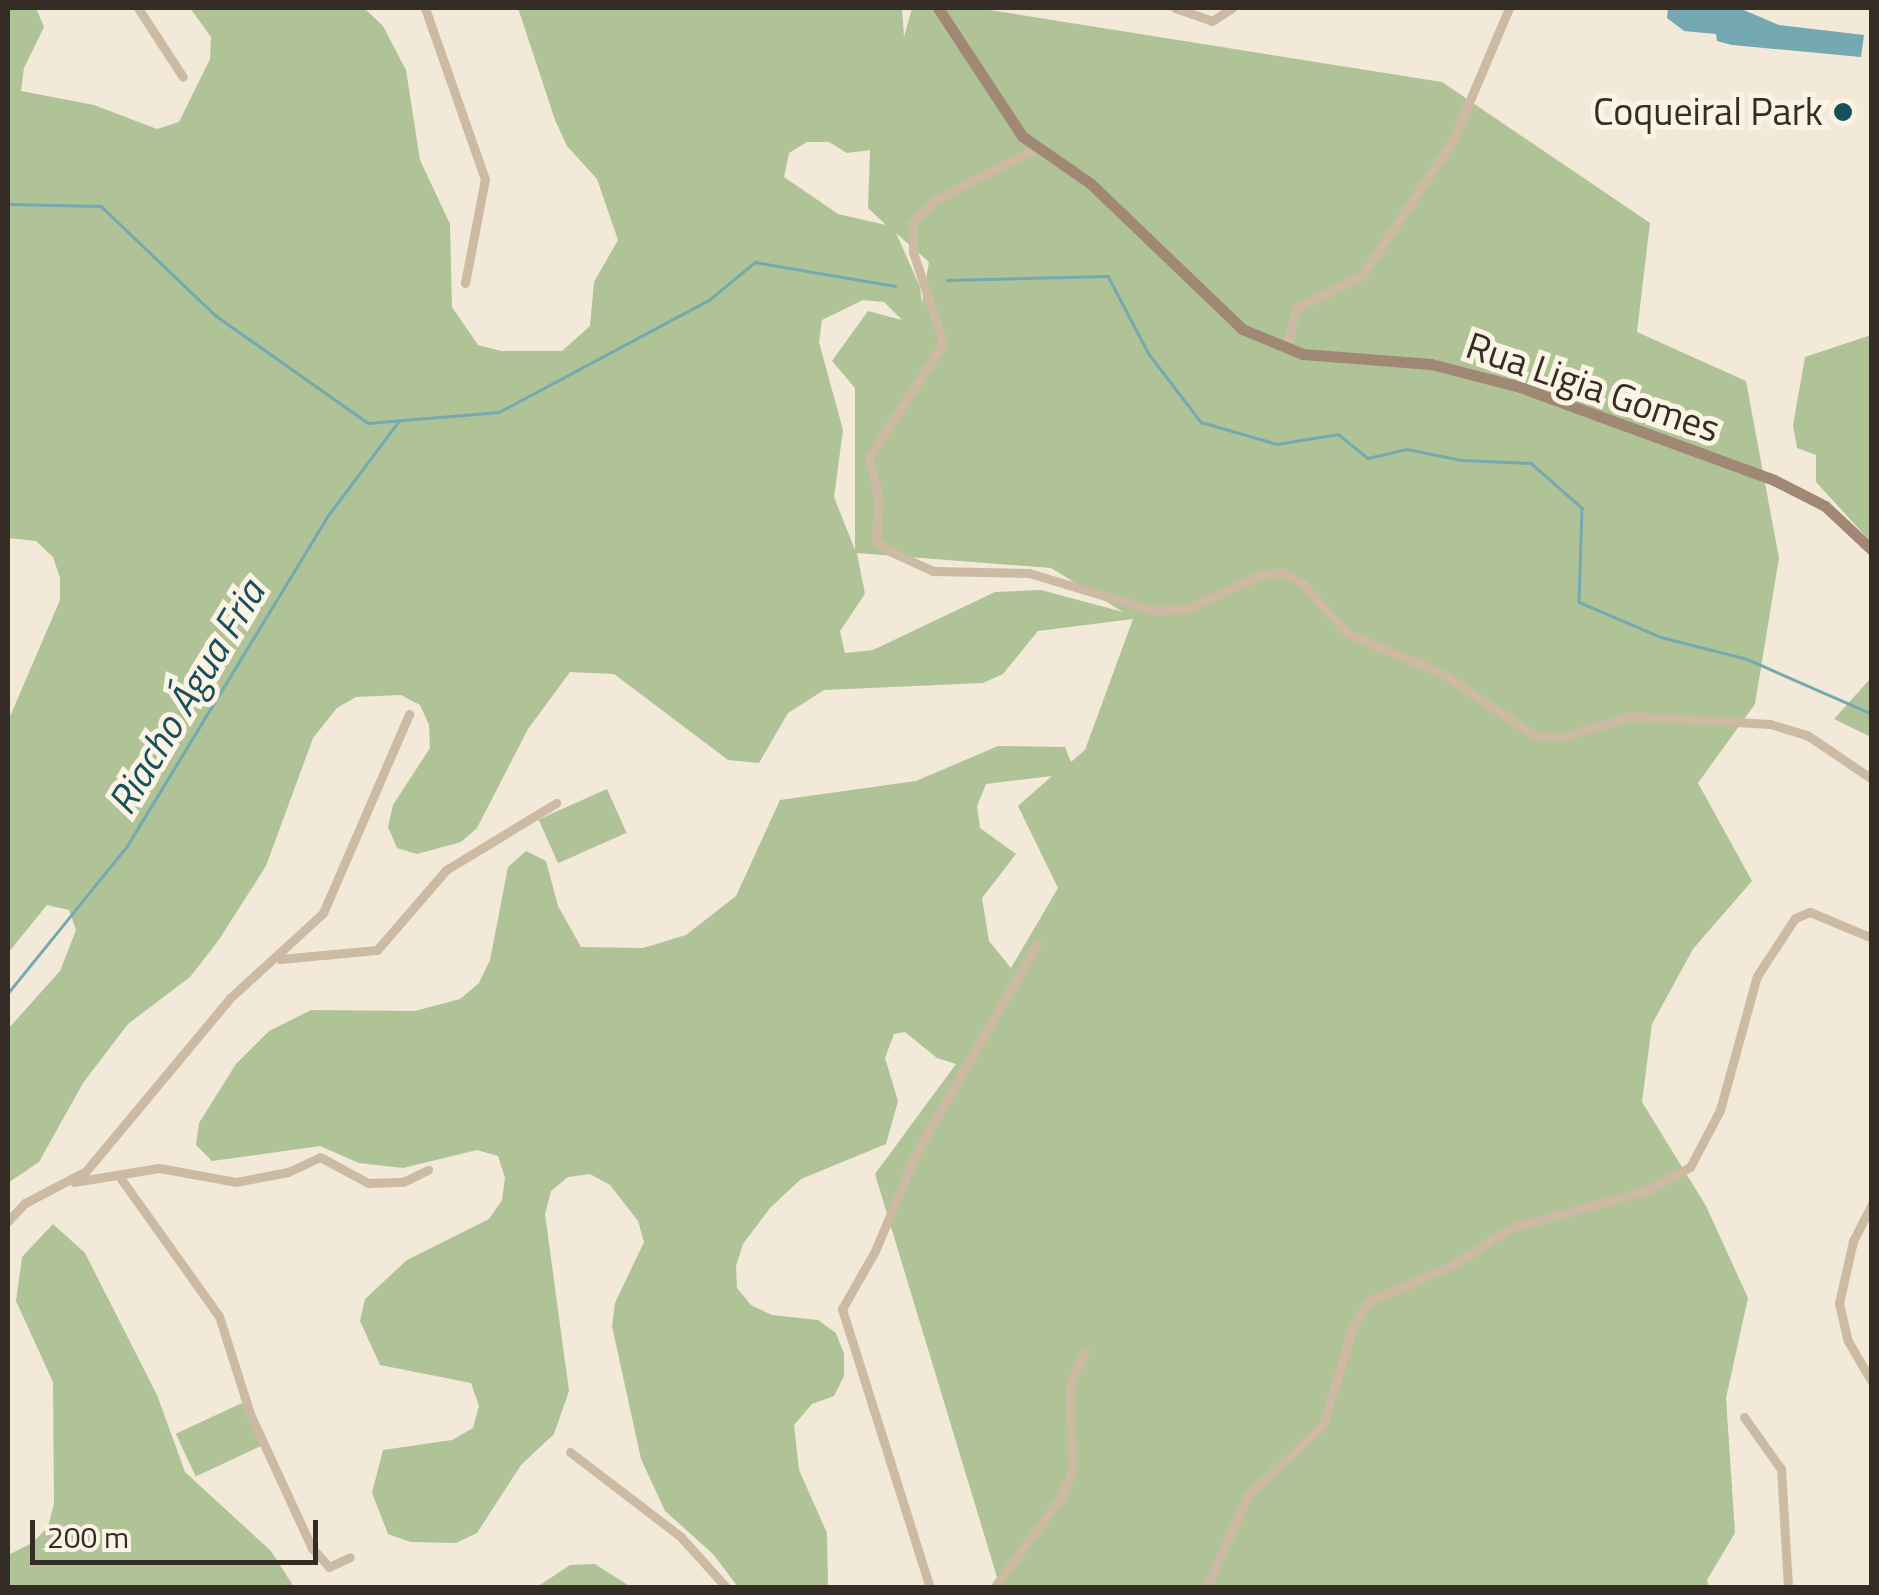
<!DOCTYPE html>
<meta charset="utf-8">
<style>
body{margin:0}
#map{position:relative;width:1879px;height:1595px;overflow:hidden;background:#f3e9d8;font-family:"Titillium Web",sans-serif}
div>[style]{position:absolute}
.green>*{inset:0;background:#afc397;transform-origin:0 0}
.water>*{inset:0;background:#74a9b2}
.stream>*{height:2.5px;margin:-1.25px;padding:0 1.25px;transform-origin:1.25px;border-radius:1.25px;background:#74a9b2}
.street>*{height:9px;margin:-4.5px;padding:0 4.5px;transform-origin:4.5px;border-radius:4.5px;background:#ccbaa3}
.secondary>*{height:11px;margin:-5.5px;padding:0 5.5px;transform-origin:5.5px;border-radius:5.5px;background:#a08874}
.dots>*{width:28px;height:28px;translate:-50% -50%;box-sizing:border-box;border:5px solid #fbf3e4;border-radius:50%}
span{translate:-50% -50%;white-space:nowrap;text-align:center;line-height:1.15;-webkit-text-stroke:10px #fbf3e4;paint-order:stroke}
.poi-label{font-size:38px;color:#362c26}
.right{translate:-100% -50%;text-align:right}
.street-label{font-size:38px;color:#362c26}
.water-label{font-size:40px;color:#184f5b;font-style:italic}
.frame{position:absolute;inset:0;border:10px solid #362c26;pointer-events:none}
.scale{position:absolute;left:30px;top:1520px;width:288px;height:45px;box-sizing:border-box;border:5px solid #362c26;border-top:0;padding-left:12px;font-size:30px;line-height:35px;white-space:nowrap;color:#362c26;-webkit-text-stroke:8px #fbf3e4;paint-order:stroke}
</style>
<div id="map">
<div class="green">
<div style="clip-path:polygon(evenodd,8px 8px,36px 8px,44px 27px,24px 68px,21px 91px,94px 105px,157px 129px,179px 122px,210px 59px,211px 37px,190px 8px,364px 8px,383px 26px,406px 70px,420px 160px,450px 224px,452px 307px,478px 345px,501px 351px,562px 351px,590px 326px,594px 282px,618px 240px,597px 179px,567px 146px,555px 120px,518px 8px,902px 8px,904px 37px,912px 8px,977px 8px,1442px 82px,1650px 223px,1637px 332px,1746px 381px,1779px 558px,1755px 704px,1698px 783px,1752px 881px,1693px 949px,1652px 1024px,1642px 1102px,1706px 1206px,1748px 1298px,1726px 1398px,1735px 1533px,1707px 1580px,1709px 1587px,1000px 1587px,875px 1174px,956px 1064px,937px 1058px,905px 1032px,894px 1034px,885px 1058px,898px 1101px,886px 1144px,801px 1179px,770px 1208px,743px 1244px,736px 1266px,737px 1288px,751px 1305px,772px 1315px,818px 1320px,836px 1333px,844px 1354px,844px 1376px,834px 1396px,812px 1404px,794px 1425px,799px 1470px,827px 1533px,828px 1587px,738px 1587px,713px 1554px,665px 1511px,641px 1459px,612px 1326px,615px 1303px,644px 1242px,638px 1221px,610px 1185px,590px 1174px,568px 1177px,551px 1191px,545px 1214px,569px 1391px,554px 1434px,521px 1465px,477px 1533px,456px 1543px,411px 1542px,388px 1534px,372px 1493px,383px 1450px,452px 1440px,473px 1428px,479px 1406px,471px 1383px,380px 1365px,360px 1321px,365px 1299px,407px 1260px,489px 1219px,502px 1200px,505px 1178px,498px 1156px,477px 1150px,403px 1168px,359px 1163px,320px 1146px,212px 1161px,196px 1145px,199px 1123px,236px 1064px,269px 1031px,311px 1010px,415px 1011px,460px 999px,479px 983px,490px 960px,508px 867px,526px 851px,546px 861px,558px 906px,581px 947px,643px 948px,686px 935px,736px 896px,780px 800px,916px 781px,998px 746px,1065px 747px,1071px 762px,1085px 750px,1133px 619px,1038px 631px,1003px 674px,983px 683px,824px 690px,788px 713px,759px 763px,728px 760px,614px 674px,570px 672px,528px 729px,477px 828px,461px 842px,417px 854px,397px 848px,388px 827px,393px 805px,430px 748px,429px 725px,420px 705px,401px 695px,356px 697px,337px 708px,313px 738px,266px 866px,218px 941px,190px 977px,128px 1024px,83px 1083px,39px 1162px,8px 1183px,8px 1029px,60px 971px,76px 930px,69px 910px,47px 905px,8px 953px,8px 721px,60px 600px,60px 578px,53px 557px,36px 541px,8px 538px,8px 8px,807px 142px,829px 142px,847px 153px,870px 150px,868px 208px,886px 225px,838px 214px,784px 177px,789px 153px,807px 142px,8px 8px,896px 233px,929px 262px,922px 303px,920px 287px,896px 233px,8px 8px,863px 300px,884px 302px,902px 320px,868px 311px,832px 361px,855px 388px,855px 550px,834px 497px,843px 430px,819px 342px,822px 320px,863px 300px,8px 8px,857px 553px,1051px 568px,1123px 612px,1041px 590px,995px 592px,873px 650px,845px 653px,840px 631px,865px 594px,857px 553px,8px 8px,1052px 776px,1018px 806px,1058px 888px,1011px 968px,989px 941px,982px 898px,1016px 854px,980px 828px,977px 806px,986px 784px,1052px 776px)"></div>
<div style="clip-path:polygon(1871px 335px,1871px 542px,1816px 482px,1816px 455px,1797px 448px,1793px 425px,1805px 357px)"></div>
<div style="clip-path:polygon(1871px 678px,1871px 737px,1834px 719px)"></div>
<div style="left:607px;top:789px;width:48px;height:75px;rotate:66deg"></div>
<div style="clip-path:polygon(53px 1224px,85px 1253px,157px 1395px,185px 1472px,271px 1551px,294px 1587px,8px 1587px,8px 1555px,32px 1543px,48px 1527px,54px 1504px,53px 1382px,16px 1301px,22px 1257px)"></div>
<div style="left:242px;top:1403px;width:47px;height:73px;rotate:65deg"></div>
<div style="clip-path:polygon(595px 1564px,631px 1587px,537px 1587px,570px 1565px)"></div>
</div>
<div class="water">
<div style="clip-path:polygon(1668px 8px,1739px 8px,1779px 25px,1864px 35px,1861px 57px,1732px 45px,1717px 41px,1716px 34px,1684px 31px,1667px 18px)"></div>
</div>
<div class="stream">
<div style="left:8px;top:204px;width:93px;rotate:1.2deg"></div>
<div style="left:101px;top:206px;width:158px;rotate:43.7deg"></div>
<div style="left:215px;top:315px;width:187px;rotate:35.2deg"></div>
<div style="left:368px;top:423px;width:131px;rotate:-4.8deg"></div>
<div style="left:499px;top:412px;width:238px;rotate:-28.1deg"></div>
<div style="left:709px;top:300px;width:60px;rotate:-39.6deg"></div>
<div style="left:755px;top:262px;width:142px;rotate:9.7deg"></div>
<div style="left:947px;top:280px;width:161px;rotate:-1.4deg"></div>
<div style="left:1108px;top:276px;width:88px;rotate:62.3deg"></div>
<div style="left:1149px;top:354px;width:86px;rotate:52.6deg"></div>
<div style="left:1201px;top:422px;width:79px;rotate:16.1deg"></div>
<div style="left:1277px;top:444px;width:62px;rotate:-9.3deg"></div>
<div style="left:1338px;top:434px;width:38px;rotate:39deg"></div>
<div style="left:1368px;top:458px;width:40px;rotate:-13deg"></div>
<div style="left:1407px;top:449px;width:55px;rotate:11.5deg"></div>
<div style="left:1461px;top:460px;width:70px;rotate:2.5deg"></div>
<div style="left:1531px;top:463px;width:68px;rotate:41.4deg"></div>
<div style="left:1582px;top:508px;width:94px;rotate:91.8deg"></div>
<div style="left:1579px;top:602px;width:89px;rotate:23.1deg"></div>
<div style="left:1661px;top:637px;width:89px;rotate:14.3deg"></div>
<div style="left:1747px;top:659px;width:137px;rotate:23.7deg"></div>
<div style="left:8px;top:993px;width:189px;rotate:-51deg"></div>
<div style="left:127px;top:846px;width:385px;rotate:-58.7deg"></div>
<div style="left:327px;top:517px;width:119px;rotate:-53.2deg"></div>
</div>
<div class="street">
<div style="left:138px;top:8px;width:82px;rotate:56.9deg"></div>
<div style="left:425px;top:8px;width:181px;rotate:70.7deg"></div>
<div style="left:485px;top:179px;width:106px;rotate:100.9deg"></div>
<div style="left:1175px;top:8px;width:39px;rotate:19deg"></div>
<div style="left:1212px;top:21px;width:24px;rotate:-33deg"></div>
<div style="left:1037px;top:148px;width:114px;rotate:153deg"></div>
<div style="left:935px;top:200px;width:33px;rotate:135deg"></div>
<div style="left:912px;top:223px;width:29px;rotate:88deg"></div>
<div style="left:913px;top:252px;width:96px;rotate:71.8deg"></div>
<div style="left:943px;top:343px;width:136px;rotate:123deg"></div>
<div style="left:869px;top:457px;width:44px;rotate:76.9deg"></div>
<div style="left:879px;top:500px;width:38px;rotate:95deg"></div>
<div style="left:876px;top:538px;width:14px;rotate:51deg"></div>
<div style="left:885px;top:549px;width:53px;rotate:24.6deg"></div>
<div style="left:933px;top:571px;width:96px;rotate:1.2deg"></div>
<div style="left:1029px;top:573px;width:132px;rotate:16.8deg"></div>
<div style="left:1155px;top:611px;width:32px;rotate:-4deg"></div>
<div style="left:1187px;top:609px;width:77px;rotate:-25.2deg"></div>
<div style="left:1257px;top:576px;width:26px;rotate:-9deg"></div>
<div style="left:1283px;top:572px;width:23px;rotate:31deg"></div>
<div style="left:1303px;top:584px;width:66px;rotate:48.1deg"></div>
<div style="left:1347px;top:633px;width:104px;rotate:23.1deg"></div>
<div style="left:1443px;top:674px;width:111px;rotate:34deg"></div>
<div style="left:1535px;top:736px;width:27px;rotate:2deg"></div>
<div style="left:1562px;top:737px;width:72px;rotate:-16.9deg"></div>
<div style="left:1631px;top:716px;width:139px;rotate:3.3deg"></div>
<div style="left:1770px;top:724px;width:39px;rotate:17deg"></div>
<div style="left:1807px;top:735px;width:78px;rotate:34.1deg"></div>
<div style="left:1286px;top:348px;width:41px;rotate:-76deg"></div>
<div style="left:1296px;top:308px;width:74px;rotate:-26.6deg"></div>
<div style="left:1362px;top:275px;width:163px;rotate:-56deg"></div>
<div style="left:1453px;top:140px;width:143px;rotate:-67deg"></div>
<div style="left:280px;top:959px;width:97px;rotate:-5.3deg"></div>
<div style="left:377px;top:950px;width:106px;rotate:-49.2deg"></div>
<div style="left:446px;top:870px;width:129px;rotate:-31.3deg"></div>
<div style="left:119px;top:1176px;width:172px;rotate:54.5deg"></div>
<div style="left:219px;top:1316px;width:103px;rotate:72.4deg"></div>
<div style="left:250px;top:1414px;width:148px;rotate:65.2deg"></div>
<div style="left:312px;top:1548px;width:25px;rotate:48deg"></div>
<div style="left:329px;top:1567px;width:23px;rotate:-25deg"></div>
<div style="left:74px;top:1182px;width:86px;rotate:-9.4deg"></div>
<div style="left:159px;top:1168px;width:78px;rotate:10.3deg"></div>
<div style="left:236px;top:1182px;width:53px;rotate:-10.9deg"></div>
<div style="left:288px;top:1172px;width:35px;rotate:-25deg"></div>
<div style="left:320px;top:1157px;width:55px;rotate:28.4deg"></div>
<div style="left:368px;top:1183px;width:35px;rotate:-2deg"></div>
<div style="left:403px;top:1182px;width:28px;rotate:-26deg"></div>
<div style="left:1872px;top:1204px;width:42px;rotate:117.2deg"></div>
<div style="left:1853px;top:1241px;width:64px;rotate:102.7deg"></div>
<div style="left:1839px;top:1303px;width:39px;rotate:77deg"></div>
<div style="left:1848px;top:1341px;width:48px;rotate:59.7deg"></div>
<div style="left:8px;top:1221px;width:25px;rotate:-47deg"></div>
<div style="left:25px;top:1203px;width:69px;rotate:-27.7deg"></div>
<div style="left:86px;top:1171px;width:225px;rotate:-50.2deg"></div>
<div style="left:230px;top:998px;width:126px;rotate:-42.4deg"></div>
<div style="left:323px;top:913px;width:217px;rotate:-66.6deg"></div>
<div style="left:1744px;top:1417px;width:64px;rotate:54.6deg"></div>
<div style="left:1781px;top:1469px;width:119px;rotate:86.6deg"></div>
<div style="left:570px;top:1452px;width:138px;rotate:37.4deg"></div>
<div style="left:680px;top:1536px;width:70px;rotate:47.9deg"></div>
<div style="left:930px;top:1588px;width:293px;rotate:-107.5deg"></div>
<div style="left:842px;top:1309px;width:67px;rotate:-60.4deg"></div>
<div style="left:875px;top:1251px;width:106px;rotate:-67.3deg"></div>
<div style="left:916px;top:1153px;width:242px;rotate:-60deg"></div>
<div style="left:994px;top:1588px;width:117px;rotate:-53.7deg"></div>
<div style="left:1063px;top:1494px;width:27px;rotate:-70deg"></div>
<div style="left:1072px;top:1469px;width:85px;rotate:-91.3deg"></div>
<div style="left:1070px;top:1384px;width:36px;rotate:-66deg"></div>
<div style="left:1206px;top:1588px;width:102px;rotate:-65.7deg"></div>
<div style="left:1248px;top:1495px;width:103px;rotate:-43deg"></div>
<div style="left:1323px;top:1425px;width:100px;rotate:-73.2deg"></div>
<div style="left:1352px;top:1329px;width:33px;rotate:-59deg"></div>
<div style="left:1369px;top:1301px;width:88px;rotate:-23.4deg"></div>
<div style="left:1450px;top:1266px;width:72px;rotate:-31.9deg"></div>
<div style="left:1511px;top:1228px;width:142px;rotate:-15.5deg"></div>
<div style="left:1648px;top:1190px;width:48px;rotate:-28.7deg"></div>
<div style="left:1690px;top:1167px;width:64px;rotate:-62.2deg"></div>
<div style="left:1720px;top:1110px;width:139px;rotate:-74.6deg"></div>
<div style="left:1757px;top:976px;width:69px;rotate:-56.8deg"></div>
<div style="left:1795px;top:918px;width:16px;rotate:-22deg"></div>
<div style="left:1810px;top:912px;width:67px;rotate:22.8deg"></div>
</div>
<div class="secondary">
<div style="left:938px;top:8px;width:153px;rotate:56.7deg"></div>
<div style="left:1022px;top:136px;width:83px;rotate:34.7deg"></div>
<div style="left:1090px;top:183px;width:211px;rotate:43.8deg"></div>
<div style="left:1242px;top:329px;width:66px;rotate:22.3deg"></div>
<div style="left:1303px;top:354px;width:128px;rotate:4.5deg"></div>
<div style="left:1431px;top:364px;width:92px;rotate:14.5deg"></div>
<div style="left:1520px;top:387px;width:270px;rotate:20.1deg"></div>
<div style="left:1774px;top:480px;width:57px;rotate:27deg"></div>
<div style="left:1825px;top:506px;width:64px;rotate:43.1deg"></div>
</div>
<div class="dots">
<div style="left:1843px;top:112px;background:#184f5b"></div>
</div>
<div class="poi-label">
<span class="right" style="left:1823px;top:112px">Coqueiral Park</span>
</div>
<div class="street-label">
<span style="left:1593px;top:387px;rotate:19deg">Rua Ligia Gomes</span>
</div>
<div class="water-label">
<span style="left:186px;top:697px;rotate:-59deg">Riacho Água Fria</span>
</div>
<div class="frame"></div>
<div class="scale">200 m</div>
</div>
